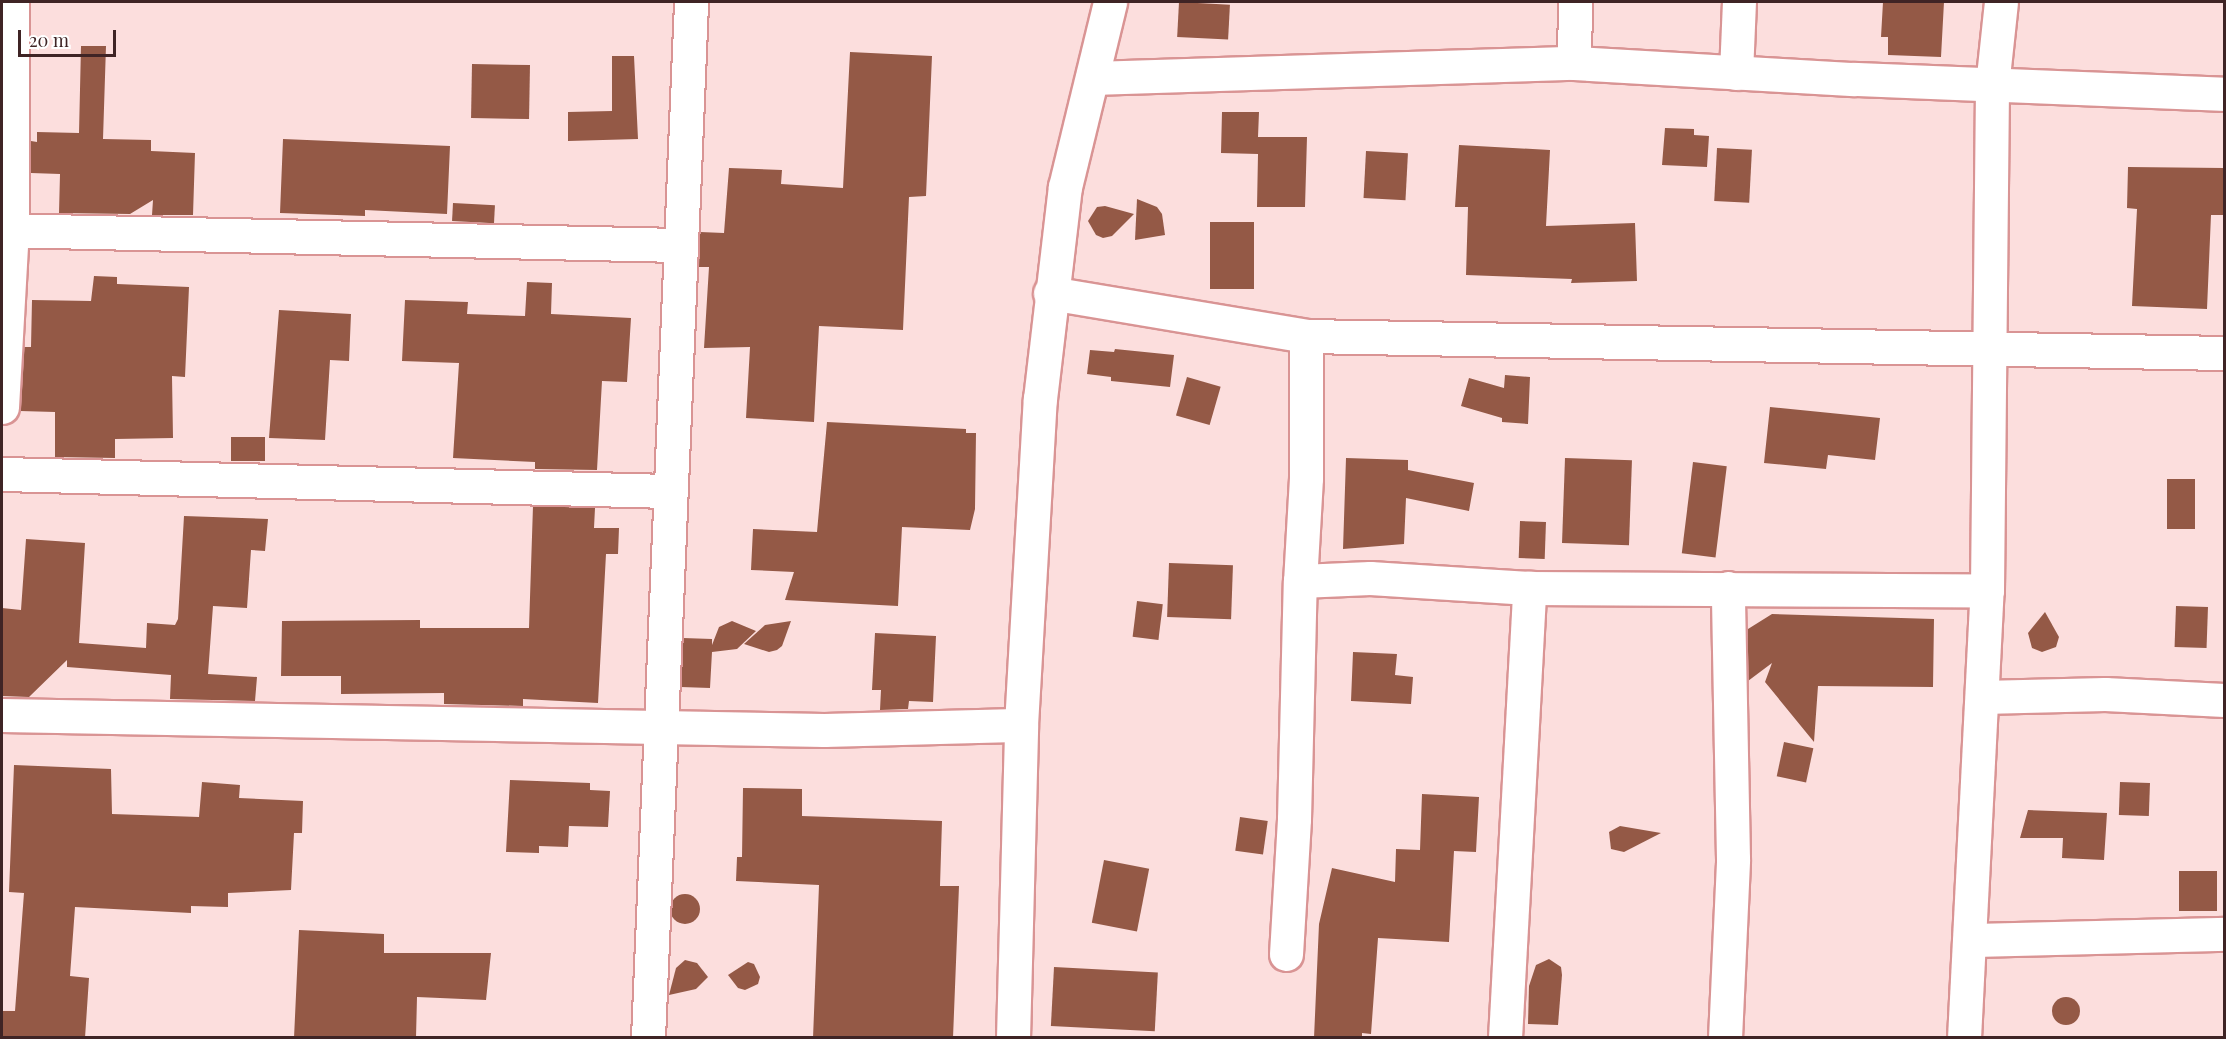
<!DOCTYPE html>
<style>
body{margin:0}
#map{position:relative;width:2226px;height:1039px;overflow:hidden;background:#fcdedd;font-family:"Playfair Display",serif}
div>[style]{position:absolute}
.building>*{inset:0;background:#945946;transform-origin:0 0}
.round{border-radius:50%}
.roads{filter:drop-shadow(2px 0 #d99494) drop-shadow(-2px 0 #d99494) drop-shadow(0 2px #d99494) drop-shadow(0 -2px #d99494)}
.street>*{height:33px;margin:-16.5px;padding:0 16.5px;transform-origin:16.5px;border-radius:16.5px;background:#fff}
span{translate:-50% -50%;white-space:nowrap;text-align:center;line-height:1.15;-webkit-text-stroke:6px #fff;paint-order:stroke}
.frame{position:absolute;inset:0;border:3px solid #3f2425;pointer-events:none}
.scale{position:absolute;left:18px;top:30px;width:98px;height:27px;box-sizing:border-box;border:3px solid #3f2425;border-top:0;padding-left:8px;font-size:18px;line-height:21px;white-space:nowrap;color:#3f2425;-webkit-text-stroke:4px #fff;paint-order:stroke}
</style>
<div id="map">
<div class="building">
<div style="left:1179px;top:2px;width:51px;height:35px;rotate:3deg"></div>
<div style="clip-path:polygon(1883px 2px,1944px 2px,1941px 57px,1888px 55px,1888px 37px,1881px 37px)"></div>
<div style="clip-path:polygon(81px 46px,106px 46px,103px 139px,151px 140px,151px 151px,195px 153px,193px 215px,152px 215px,153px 200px,130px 214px,59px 213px,60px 174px,31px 173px,31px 141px,37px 142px,37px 132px,79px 133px)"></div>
<div style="clip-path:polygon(850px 52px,932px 56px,926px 196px,909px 197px,903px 330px,819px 326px,814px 422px,746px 418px,750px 347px,704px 348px,709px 267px,699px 267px,700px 232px,724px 233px,729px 168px,782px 170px,781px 184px,843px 188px)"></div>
<div style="clip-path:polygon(612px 56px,634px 56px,638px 139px,568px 141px,568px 112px,612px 111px)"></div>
<div style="left:472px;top:64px;width:58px;height:54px;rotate:1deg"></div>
<div style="clip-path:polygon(1222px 112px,1259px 112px,1258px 137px,1307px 137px,1305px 207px,1257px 207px,1258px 154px,1221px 153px)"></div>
<div style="clip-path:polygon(1665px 128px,1694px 129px,1694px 135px,1709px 136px,1707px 167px,1662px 165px)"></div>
<div style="clip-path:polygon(283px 139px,450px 146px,447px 214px,365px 210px,365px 216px,280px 213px)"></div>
<div style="clip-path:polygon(1459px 145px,1550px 150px,1546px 226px,1635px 223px,1637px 281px,1571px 283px,1572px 279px,1466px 275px,1468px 207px,1455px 207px)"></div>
<div style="left:1717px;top:148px;width:35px;height:53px;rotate:3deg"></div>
<div style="left:1366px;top:151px;width:42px;height:47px;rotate:3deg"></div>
<div style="clip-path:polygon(2128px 167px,2224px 168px,2224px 215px,2211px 215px,2207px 309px,2132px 306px,2137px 209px,2127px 208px)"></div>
<div style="clip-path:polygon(1137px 199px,1157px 207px,1162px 214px,1165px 235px,1135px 240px)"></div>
<div style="left:453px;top:203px;width:42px;height:18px;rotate:3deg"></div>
<div style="clip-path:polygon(1105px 206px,1134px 214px,1112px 236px,1103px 238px,1096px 235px,1088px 221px,1097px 207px)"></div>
<div style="left:1254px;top:222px;width:67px;height:44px;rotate:90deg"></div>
<div style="clip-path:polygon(94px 276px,117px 277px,117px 284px,189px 287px,185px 377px,172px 376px,173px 438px,115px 439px,115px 458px,55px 457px,55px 412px,20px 411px,24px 347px,31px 347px,32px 300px,91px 301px)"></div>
<div style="clip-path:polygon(527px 282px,552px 283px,551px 314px,631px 318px,627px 382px,602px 381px,597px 470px,535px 469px,535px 462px,453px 458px,459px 363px,402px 361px,405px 300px,468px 302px,467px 314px,525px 316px)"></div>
<div style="clip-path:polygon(279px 310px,351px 314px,349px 361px,330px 360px,325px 440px,269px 438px)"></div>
<div style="clip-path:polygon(1115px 349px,1174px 355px,1170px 387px,1111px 381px,1111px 377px,1087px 374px,1090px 350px,1114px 352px)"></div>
<div style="clip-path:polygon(1505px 375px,1530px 377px,1528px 424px,1502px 422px,1502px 418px,1461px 406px,1469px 378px,1504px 388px)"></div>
<div style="left:1187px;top:377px;width:35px;height:40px;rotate:16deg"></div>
<div style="clip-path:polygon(1770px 407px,1880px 418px,1875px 460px,1828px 455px,1826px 469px,1764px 463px)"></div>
<div style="clip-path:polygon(827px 422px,966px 429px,966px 433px,976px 433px,975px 509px,970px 530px,902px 527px,898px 606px,785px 600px,794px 572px,751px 570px,753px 529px,817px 532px)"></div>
<div style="left:231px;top:437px;width:34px;height:24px"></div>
<div style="clip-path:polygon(1346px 458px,1408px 460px,1408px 470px,1474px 483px,1469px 511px,1406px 498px,1404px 544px,1343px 549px)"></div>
<div style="left:1565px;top:458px;width:67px;height:85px;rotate:2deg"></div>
<div style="left:1693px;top:462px;width:34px;height:92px;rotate:7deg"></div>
<div style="left:2167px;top:479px;width:28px;height:50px"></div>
<div style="clip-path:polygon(533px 506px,595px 508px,594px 528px,619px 528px,618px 554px,606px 554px,598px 703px,523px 699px,523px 706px,444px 704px,444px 693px,341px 694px,341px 676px,281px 676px,282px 621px,420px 620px,420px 628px,529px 628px)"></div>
<div style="clip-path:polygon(184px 516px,268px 519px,265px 551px,251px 550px,247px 608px,213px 606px,208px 674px,257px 677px,255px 701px,170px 699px,171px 675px,67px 667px,67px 660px,29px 697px,2px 696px,2px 608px,21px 610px,26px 539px,85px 543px,79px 643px,146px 648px,147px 623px,175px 625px,178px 619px)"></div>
<div style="left:1520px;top:521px;width:26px;height:37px;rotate:2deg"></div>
<div style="left:1169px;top:563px;width:64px;height:54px;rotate:2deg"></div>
<div style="left:1137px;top:601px;width:26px;height:36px;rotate:7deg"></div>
<div style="left:2176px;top:606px;width:32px;height:41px;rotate:2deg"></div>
<div style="clip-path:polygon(2045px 612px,2059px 637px,2056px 647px,2042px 652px,2032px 648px,2028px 633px)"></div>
<div style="clip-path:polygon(1772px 614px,1934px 619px,1933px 687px,1818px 686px,1814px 742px,1765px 682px,1772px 663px,1748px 681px,1748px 629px)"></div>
<div style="clip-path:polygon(732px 621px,756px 631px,737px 649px,712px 652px,710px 688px,681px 687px,683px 638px,712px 639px,712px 645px,719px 627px)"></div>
<div style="clip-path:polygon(791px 621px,782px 646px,777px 650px,769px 652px,744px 644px,765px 625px)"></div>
<div style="clip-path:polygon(875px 633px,936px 636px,933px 702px,909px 701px,908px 709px,880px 710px,881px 690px,872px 690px)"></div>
<div style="clip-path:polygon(1353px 652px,1397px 654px,1395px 675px,1413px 677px,1411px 704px,1351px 701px)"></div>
<div style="left:1784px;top:742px;width:30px;height:35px;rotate:12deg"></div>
<div style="clip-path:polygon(14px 765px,111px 769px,112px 814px,199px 817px,202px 782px,240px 785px,239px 798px,303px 801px,302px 833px,294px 833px,291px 890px,228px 893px,228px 907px,191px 906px,191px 913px,75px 907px,70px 976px,89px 978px,85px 1038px,2px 1038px,2px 1011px,15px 1011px,24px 893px,9px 892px)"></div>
<div style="clip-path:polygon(510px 780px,590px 783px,590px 790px,610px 791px,608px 827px,569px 826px,568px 847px,539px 846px,539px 853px,506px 852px)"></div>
<div style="left:2120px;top:782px;width:30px;height:33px;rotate:2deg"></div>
<div style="clip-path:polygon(743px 788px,802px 789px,802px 816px,942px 821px,940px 886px,959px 886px,953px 1038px,813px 1038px,819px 885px,736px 881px,737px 857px,742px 857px)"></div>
<div style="clip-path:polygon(1422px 794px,1479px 797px,1476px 852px,1454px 851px,1449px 942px,1378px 938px,1371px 1034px,1362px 1033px,1362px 1038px,1314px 1038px,1319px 924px,1332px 868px,1395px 882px,1396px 849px,1420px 850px)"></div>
<div style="clip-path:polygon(2028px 810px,2107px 813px,2104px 860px,2062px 858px,2063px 838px,2020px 838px)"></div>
<div style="left:1240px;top:817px;width:28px;height:34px;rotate:8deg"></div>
<div style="clip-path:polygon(1620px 826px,1661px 833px,1624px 852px,1611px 849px,1609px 832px)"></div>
<div style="left:1104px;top:860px;width:46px;height:64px;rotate:11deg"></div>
<div style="left:2179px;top:871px;width:38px;height:40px"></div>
<div class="round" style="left:670px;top:894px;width:30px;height:30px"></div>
<div style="clip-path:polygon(299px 930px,384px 934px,384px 953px,491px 953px,486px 1000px,417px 997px,416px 1038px,294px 1038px)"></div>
<div style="clip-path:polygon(1549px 959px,1561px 967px,1562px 975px,1558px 1025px,1528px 1024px,1529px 986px,1536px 965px)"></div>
<div style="clip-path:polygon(685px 960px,697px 963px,708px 977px,696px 989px,669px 995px,676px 968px)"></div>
<div style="clip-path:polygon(748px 962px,754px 964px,760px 977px,758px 984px,745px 990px,738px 988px,728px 975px)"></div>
<div style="left:1054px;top:967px;width:104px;height:59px;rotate:3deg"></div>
<div class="round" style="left:2052px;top:997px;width:28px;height:28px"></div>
</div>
<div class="roads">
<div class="street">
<div style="left:1574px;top:63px;width:61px;rotate:-89.1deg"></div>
<div style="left:1736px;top:73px;width:71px;rotate:-87.6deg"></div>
<div style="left:1092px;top:78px;width:482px;rotate:-1.8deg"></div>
<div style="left:1574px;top:63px;width:281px;rotate:3.3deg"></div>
<div style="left:1855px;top:79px;width:369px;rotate:2.3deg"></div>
<div style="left:2px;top:230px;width:677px;rotate:1.27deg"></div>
<div style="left:1050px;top:293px;width:260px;rotate:9.5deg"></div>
<div style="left:1306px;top:336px;width:918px;rotate:1.06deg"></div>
<div style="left:1306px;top:336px;width:142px;rotate:90deg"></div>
<div style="left:1306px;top:478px;width:103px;rotate:93.3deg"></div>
<div style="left:1300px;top:581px;width:70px;rotate:-2.5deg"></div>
<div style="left:1370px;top:578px;width:159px;rotate:3.6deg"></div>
<div style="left:1529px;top:588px;width:458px;rotate:0.3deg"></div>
<div style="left:2px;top:407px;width:178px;rotate:-86.8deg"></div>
<div style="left:12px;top:229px;width:227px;rotate:-90deg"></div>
<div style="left:2px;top:474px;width:666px;rotate:1.46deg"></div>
<div style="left:1982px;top:697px;width:123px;rotate:-1.4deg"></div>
<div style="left:2105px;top:694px;width:119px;rotate:2.9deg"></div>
<div style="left:2px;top:715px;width:822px;rotate:1.05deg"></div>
<div style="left:824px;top:730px;width:197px;rotate:-1.5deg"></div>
<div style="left:1970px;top:940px;width:254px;rotate:-1.4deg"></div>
<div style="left:1286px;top:954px;width:135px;rotate:-86.6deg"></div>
<div style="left:1294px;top:819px;width:238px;rotate:-88.6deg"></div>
<div style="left:648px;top:1038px;width:1037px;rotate:-87.62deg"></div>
<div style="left:1013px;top:1038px;width:313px;rotate:-88.5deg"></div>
<div style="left:1021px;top:725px;width:327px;rotate:-86.7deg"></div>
<div style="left:1040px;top:399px;width:213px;rotate:-83.3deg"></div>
<div style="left:1065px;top:187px;width:190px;rotate:-76.3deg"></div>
<div style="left:1505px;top:1038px;width:451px;rotate:-86.9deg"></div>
<div style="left:1725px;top:1038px;width:179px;rotate:-87.4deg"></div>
<div style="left:1733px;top:859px;width:271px;rotate:-91.1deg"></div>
<div style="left:1964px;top:1038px;width:449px;rotate:-87.1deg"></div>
<div style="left:1987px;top:590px;width:504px;rotate:-89.43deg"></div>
<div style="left:1992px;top:86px;width:84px;rotate:-83.9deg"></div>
</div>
</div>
<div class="frame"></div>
<div class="scale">20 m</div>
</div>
